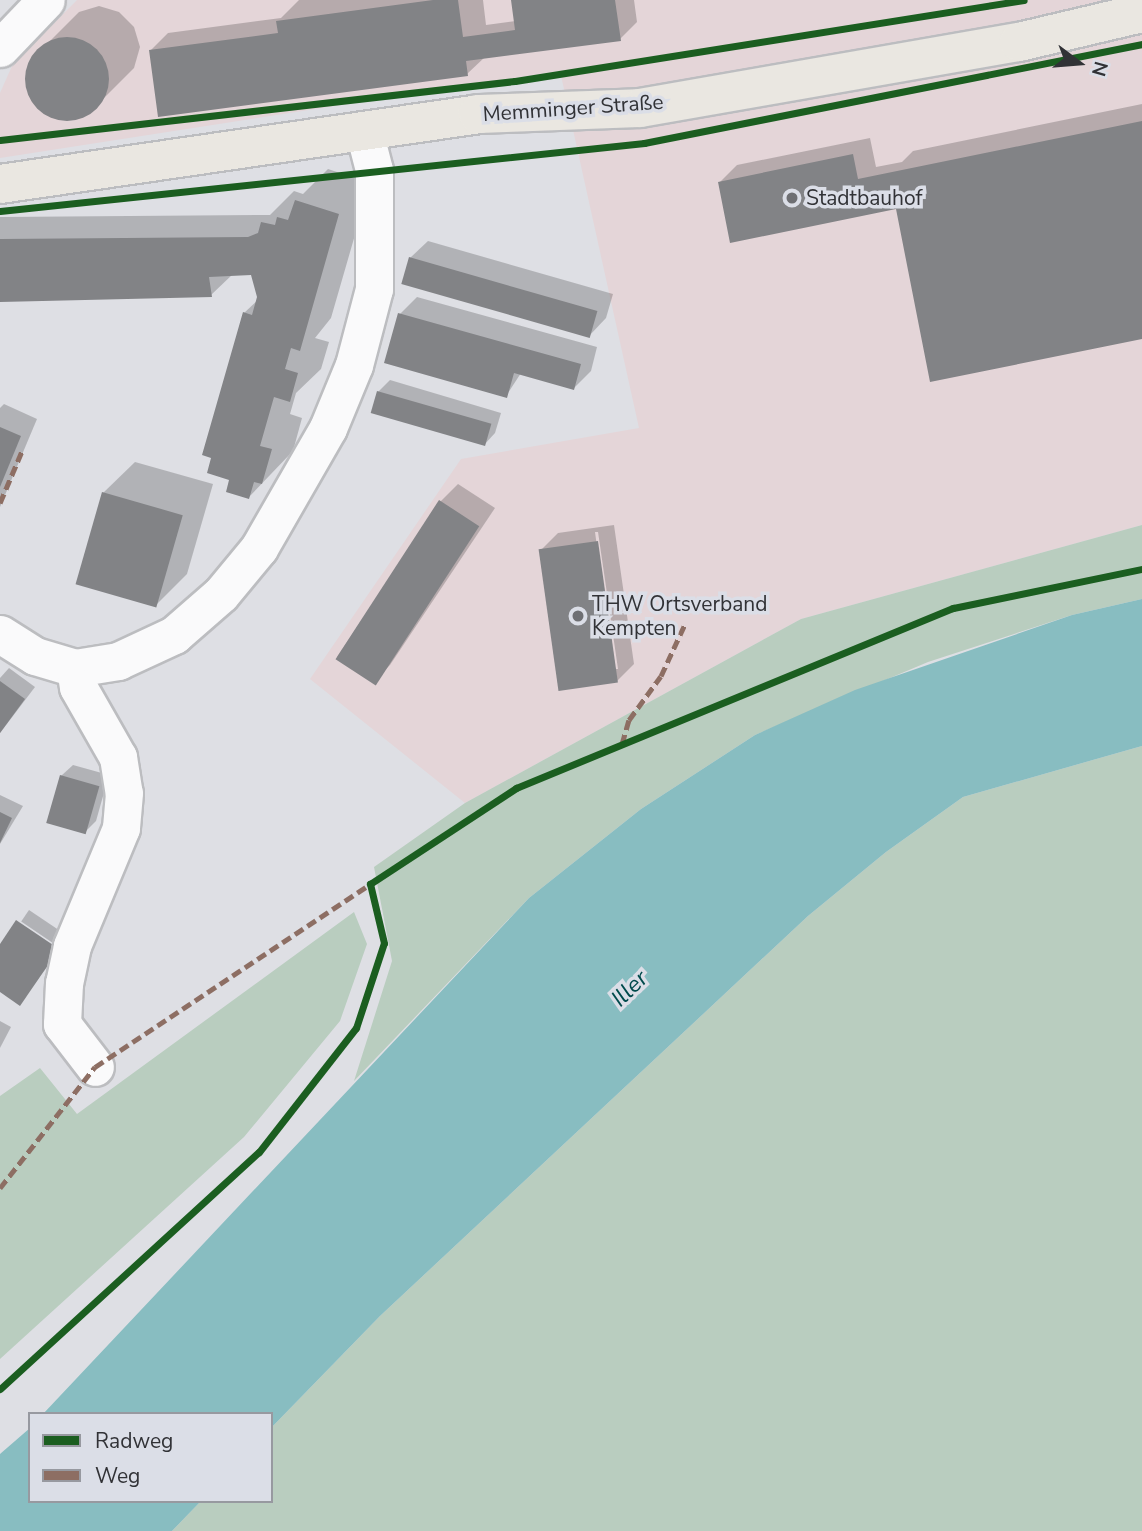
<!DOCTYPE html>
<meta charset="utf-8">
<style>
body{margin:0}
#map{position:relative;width:1142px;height:1531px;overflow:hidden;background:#dedfe4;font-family:"Nunito Sans",sans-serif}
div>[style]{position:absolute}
.industrial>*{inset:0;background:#e4d5d8}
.green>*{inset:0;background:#b9cdbf}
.water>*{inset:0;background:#88bdc1}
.shadow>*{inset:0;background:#0003;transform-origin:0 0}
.building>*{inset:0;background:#828386;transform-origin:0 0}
.round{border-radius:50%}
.roads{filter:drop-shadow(2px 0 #bcbdc0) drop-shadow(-2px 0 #bcbdc0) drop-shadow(0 2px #bcbdc0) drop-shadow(0 -2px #bcbdc0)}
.minor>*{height:37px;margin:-18.5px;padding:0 18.5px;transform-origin:18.5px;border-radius:18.5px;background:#fafafb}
.major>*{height:38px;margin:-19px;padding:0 19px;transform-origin:19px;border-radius:19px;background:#eae7e1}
.quiet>*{height:5px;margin-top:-2.5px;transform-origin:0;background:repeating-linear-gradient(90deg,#8d6e63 0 10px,transparent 0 15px)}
.cycleway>*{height:7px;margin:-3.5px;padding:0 3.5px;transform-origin:3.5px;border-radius:3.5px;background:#1b5e20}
.dots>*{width:19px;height:19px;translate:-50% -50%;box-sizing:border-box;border:4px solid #dbdee7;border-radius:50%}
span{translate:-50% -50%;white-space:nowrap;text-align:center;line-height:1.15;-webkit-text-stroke:7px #dbdee7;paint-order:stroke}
.street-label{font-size:21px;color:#313236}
.poi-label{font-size:21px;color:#313236}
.left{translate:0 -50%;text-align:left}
.water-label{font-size:23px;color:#004a4c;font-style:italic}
.legend{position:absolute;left:28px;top:1412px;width:245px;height:91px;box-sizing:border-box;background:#dbdee7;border:2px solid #9799a0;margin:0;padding:9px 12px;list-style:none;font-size:21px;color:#313236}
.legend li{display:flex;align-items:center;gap:14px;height:35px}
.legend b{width:35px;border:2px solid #9799a0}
.north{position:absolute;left:1044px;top:28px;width:70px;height:70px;-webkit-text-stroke:5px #dbdee7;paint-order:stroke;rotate:106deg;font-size:19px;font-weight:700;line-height:28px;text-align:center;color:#313236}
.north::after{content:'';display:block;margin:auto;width:24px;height:32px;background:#313236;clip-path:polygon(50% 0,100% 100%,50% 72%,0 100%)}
</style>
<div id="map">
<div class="industrial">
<div style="clip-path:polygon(77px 0,1142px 0,1142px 525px,801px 619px,465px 803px,310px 679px,461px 459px,639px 428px,560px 71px,0 158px,0 93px,12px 66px)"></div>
</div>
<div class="green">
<div style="clip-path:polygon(1142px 525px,1142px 599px,1072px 615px,928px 662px,755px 735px,641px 809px,529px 898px,354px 1081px,392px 961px,374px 867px,465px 803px,801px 619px)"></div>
<div style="clip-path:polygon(1142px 746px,1142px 1531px,172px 1531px,201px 1501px,271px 1501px,271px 1428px,380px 1316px,808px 916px,886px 852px,963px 797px)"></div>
<div style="clip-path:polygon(354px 912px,367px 944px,340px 1021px,244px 1137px,0 1359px,0 1096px,40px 1068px,77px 1114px)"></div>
</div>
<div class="water">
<div style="clip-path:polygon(1142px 599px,1142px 746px,963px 797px,886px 852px,808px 916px,380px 1316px,271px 1428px,271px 1414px,43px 1414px,529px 898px,641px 809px,755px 735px,855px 690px,1072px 615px)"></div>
<div style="clip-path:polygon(30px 1428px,30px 1501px,201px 1501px,172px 1531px,0 1531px,0 1454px)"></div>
</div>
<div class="shadow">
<div style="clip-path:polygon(299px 0,483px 0,486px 25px,516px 21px,513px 0,634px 0,637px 22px,620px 39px,485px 57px,467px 74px,151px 50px,168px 33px,281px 18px)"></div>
<div style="clip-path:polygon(99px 6px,119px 12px,134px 27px,140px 47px,134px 68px,87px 115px,67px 120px,46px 115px,31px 100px,26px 79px,32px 59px,79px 12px)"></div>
<div style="clip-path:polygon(1142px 104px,1142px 337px,897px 207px,720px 182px,737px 165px,870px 138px,876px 167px,902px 162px,913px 151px)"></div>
<div style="clip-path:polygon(328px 169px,370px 183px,331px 318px,315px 338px,329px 342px,321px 369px,296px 393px,290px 414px,302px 418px,293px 451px,249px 497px,214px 456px,244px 313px,259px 299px,255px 269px,233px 274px,211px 295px,0 300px,0 217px,270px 215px,294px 191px,303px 194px)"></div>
<div style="clip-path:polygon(428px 241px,613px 294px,606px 318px,589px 336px,410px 258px)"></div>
<div style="clip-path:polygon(417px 297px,597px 347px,591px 371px,574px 388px,521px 373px,506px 396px,400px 314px)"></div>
<div style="clip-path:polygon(390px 380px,501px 413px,495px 433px,484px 445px,378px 392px)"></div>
<div style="clip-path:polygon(4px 404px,37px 419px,0 507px,0 408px)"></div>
<div style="clip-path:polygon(135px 462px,213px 484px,187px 574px,156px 605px,103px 493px)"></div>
<div style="clip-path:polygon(458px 484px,495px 508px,390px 665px,373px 682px,337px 657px,441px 501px)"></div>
<div style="clip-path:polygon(evenodd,614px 525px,634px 664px,617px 681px,541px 550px,558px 533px,614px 525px,595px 532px,598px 532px,618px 669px,614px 669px,595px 532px)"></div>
<div style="clip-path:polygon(9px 668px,35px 687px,0 733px,0 678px)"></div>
<div style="clip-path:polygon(73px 765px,109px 775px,96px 821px,84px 833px,61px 776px)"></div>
<div style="clip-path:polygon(0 795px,23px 806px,0 844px)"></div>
<div style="left:29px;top:910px;width:48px;height:14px;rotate:34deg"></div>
<div style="clip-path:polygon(0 948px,59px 951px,20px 1003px,0 990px)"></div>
<div style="clip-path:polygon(0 1021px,11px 1027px,0 1048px)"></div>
</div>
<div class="building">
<div style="clip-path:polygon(433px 0,458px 0,463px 37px,515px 30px,511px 0,615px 0,621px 41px,466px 61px,468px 76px,158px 117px,149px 50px,278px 33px,276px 21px)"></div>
<div class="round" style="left:25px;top:37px;width:84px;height:84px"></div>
<div style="clip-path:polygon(1142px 121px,1142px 339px,930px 382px,896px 209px,730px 243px,718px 182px,853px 154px,858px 179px)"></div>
<div style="clip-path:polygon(295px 200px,339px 214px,300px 351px,291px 348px,285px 369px,298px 373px,290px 402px,274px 397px,260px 446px,272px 449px,262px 484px,254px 482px,249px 499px,226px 492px,229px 480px,207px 473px,211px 458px,202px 455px,243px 312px,252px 315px,257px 297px,251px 275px,209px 277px,212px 297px,0 302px,0 239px,248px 237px,258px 233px,261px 222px,275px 225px,277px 217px,288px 220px)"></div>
<div style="left:409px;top:257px;width:196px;height:28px;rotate:16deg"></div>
<div style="clip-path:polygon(398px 313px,581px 364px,574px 390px,514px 373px,507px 398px,384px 363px)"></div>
<div style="left:377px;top:391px;width:119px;height:23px;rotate:16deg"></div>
<div style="clip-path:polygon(0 427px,21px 436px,0 487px)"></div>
<div style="left:102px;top:492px;width:84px;height:96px;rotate:16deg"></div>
<div style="left:439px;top:500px;width:48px;height:190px;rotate:33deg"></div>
<div style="left:598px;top:541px;width:143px;height:60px;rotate:82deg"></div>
<div style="clip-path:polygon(0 681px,25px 699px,0 733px)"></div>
<div style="left:60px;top:775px;width:41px;height:50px;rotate:16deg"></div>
<div style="clip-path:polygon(0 812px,12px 818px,0 843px)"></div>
<div style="clip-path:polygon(16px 920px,59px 949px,20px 1006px,0 992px,0 944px)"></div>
</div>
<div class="roads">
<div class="minor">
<div style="left:0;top:48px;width:66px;rotate:-46.2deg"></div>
<div style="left:0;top:634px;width:41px;rotate:32.2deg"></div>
<div style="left:35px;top:656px;width:42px;rotate:16.7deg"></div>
<div style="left:75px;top:668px;width:44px;rotate:-9.2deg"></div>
<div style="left:118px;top:661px;width:62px;rotate:-24.9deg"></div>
<div style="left:174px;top:635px;width:62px;rotate:-41.1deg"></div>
<div style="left:221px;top:594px;width:60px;rotate:-50.4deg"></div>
<div style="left:259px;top:548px;width:138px;rotate:-60.1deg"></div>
<div style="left:328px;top:428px;width:68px;rotate:-67.6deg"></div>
<div style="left:354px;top:365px;width:79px;rotate:-75.3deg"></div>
<div style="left:374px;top:289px;width:119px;rotate:-90deg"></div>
<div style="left:374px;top:170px;width:40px;rotate:-104.4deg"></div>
<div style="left:75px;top:668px;width:19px;rotate:81deg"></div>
<div style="left:78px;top:687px;width:81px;rotate:60.3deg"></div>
<div style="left:118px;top:757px;width:36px;rotate:81deg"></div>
<div style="left:124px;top:793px;width:35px;rotate:95deg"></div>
<div style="left:121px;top:828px;width:128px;rotate:112.6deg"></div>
<div style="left:72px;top:946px;width:38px;rotate:102deg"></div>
<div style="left:64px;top:983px;width:41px;rotate:92.8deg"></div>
<div style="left:62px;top:1024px;width:54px;rotate:52.5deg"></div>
</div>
<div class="major">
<div style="left:0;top:184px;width:483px;rotate:-8.3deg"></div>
<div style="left:478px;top:114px;width:162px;rotate:-2.1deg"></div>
<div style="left:640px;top:108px;width:385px;rotate:-9.9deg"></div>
<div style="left:1019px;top:42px;width:126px;rotate:-13.3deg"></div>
</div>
</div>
<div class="quiet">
<div style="left:0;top:503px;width:56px;rotate:-67.1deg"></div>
<div style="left:622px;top:744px;width:25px;rotate:-74deg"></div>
<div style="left:629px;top:720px;width:54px;rotate:-54deg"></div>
<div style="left:661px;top:676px;width:57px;rotate:-65.2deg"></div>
<div style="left:0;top:1188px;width:154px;rotate:-51.9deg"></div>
<div style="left:95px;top:1067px;width:334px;rotate:-33.6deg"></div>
</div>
<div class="cycleway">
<div style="left:0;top:140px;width:518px;rotate:-6.54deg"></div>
<div style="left:515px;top:81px;width:515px;rotate:-9.04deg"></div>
<div style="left:0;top:211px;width:648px;rotate:-6.03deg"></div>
<div style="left:644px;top:143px;width:508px;rotate:-11.24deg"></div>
<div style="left:0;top:1389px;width:351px;rotate:-42.5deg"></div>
<div style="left:259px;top:1152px;width:157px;rotate:-52deg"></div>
<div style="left:356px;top:1028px;width:89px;rotate:-71.8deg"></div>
<div style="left:384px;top:943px;width:61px;rotate:-103.3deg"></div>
<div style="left:370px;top:884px;width:175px;rotate:-33.3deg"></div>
<div style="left:516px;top:788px;width:473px;rotate:-22.4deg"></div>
<div style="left:953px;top:608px;width:193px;rotate:-11.7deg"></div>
</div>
<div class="dots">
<div style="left:792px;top:198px;background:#6e6f73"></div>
<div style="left:578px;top:616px;background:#6e6f73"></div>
</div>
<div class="street-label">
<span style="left:573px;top:108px;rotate:-4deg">Memminger Straße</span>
</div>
<div class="poi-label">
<span class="left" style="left:806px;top:198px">Stadtbauhof</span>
<span class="left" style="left:592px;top:616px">THW Ortsverband<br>Kempten</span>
</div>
<div class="water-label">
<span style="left:630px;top:989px;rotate:-44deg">Iller</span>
</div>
<ul class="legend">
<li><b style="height:9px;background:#1b5e20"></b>Radweg</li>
<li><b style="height:9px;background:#8d6e63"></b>Weg</li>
</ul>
<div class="north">N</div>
</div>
